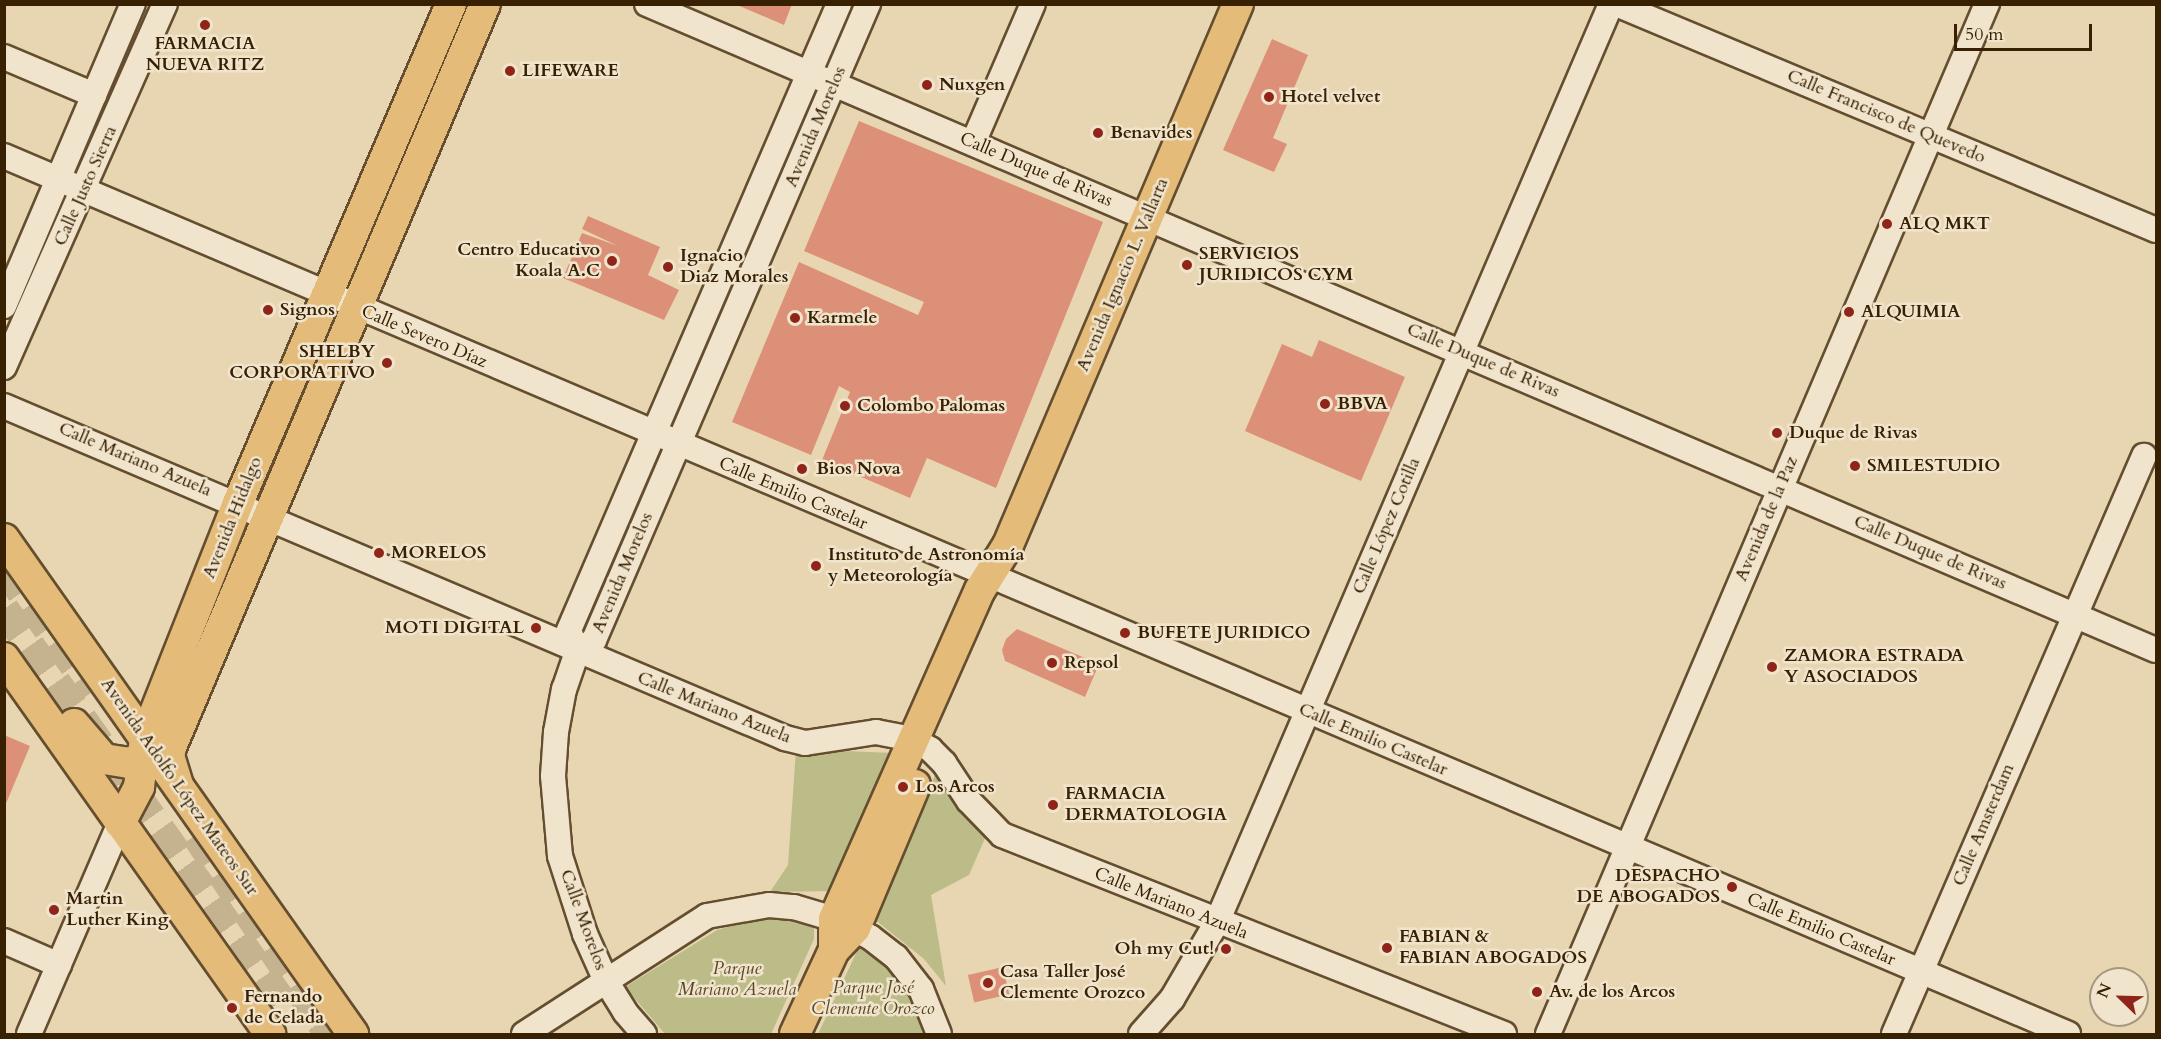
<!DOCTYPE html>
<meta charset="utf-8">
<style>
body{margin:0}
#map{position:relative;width:2161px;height:1039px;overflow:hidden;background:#e8d6b2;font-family:Cardo,serif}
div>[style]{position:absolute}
.green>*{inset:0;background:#bcbc88;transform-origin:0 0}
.building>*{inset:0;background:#dc9077;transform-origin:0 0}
.major-tunnel>*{height:30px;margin-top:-15px;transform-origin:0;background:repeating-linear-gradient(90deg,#c5b28f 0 30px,transparent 0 45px)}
.roads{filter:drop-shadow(2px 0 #644e2f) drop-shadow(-2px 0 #644e2f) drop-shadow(0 2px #644e2f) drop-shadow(0 -2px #644e2f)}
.minor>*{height:24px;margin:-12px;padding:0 12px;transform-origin:12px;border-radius:12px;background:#f0e4cd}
.major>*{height:30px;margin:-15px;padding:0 15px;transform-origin:15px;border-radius:15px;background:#e4bb79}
.dots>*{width:16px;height:16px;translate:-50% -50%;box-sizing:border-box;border:3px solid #f0e4cd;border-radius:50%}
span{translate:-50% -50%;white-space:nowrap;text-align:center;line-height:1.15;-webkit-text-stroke:5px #f0e4cd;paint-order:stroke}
.poi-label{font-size:18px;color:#382103;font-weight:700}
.left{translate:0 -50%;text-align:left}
.right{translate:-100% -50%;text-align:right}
.street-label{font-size:18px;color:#382103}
.park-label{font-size:18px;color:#594824;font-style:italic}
.frame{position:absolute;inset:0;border:6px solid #382103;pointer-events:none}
.north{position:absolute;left:2089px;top:967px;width:60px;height:60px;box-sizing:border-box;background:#f0e4cd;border:2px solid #a6967c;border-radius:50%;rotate:293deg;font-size:16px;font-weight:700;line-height:24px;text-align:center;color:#382103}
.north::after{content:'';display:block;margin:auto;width:21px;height:27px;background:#8f2418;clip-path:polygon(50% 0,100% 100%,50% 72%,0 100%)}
.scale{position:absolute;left:1954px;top:24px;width:138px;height:27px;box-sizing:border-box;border:3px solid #382103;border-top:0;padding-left:8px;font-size:18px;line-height:21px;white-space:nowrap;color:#382103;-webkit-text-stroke:4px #f0e4cd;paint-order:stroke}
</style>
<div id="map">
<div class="green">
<div style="left:799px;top:114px;width:15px;height:327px;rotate:23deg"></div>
<div style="left:650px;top:460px;width:13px;height:176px;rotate:23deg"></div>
<div style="clip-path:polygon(796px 749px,894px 753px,833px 891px,770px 892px,788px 865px)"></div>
<div style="clip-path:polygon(935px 775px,947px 779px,986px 836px,969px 875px,931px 895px,946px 986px,924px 959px,874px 919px)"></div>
<div style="clip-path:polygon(788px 919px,814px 928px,814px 939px,771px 1034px,665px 1034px,625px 987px,717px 930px,753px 920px)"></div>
<div style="clip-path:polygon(860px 945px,876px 953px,911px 990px,927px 1034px,818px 1034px)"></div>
</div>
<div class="building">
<div style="clip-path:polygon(735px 4px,792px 4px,784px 25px)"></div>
<div style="clip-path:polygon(1272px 39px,1308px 55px,1273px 138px,1287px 144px,1274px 172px,1223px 150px)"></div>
<div style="clip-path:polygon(859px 121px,1103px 222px,996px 488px,927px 458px,910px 498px,822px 460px,850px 392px,839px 386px,811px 455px,732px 422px,799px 262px,918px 315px,924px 302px,804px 251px)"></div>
<div style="clip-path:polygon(588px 216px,660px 247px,648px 275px,679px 290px,664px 320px,563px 278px,582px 233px,618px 246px,582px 229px)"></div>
<div style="clip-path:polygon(1319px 340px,1405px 377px,1361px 481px,1245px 431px,1282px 344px,1312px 357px)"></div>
<div style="clip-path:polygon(1017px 629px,1099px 664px,1085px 697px,1005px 661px,1002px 650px,1006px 639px)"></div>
<div style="clip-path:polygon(4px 735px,30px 746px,5px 806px,4px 806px)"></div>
<div style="left:1003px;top:967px;width:28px;height:36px;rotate:77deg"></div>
</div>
<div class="major-tunnel">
<div style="left:4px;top:568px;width:152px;rotate:54.1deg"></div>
<div style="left:219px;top:594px;width:362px;rotate:-67.3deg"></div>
<div style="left:4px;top:609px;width:489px;rotate:54.7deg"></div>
<div style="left:196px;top:835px;width:239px;rotate:56.2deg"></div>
</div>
<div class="roads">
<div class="minor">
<div style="left:647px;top:4px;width:1641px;rotate:23.18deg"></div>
<div style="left:1616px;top:4px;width:585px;rotate:22.71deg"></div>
<div style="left:4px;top:57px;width:98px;rotate:22.9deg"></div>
<div style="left:973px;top:143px;width:151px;rotate:-66.7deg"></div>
<div style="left:4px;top:156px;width:2243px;rotate:23.04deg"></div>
<div style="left:4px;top:306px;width:328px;rotate:-66.9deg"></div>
<div style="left:4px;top:367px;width:397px;rotate:-66.1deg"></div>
<div style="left:4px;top:406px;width:849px;rotate:23.03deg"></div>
<div style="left:785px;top:738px;width:21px;rotate:14deg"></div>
<div style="left:805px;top:743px;width:72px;rotate:-8.8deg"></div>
<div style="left:876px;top:732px;width:37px;rotate:11deg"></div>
<div style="left:912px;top:739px;width:21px;rotate:29deg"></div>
<div style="left:930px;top:749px;width:20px;rotate:45deg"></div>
<div style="left:944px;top:763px;width:45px;rotate:56.7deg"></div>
<div style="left:969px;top:801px;width:47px;rotate:45.9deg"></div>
<div style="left:1002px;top:835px;width:540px;rotate:21.62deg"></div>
<div style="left:577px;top:652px;width:21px;rotate:-35deg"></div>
<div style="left:594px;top:640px;width:693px;rotate:-66.69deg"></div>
<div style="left:577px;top:652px;width:23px;rotate:-110deg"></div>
<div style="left:569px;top:630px;width:682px;rotate:-66.67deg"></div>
<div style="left:577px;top:652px;width:39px;rotate:109deg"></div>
<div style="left:564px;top:689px;width:44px;rotate:100.5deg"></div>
<div style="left:556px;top:732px;width:44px;rotate:93.9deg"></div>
<div style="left:553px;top:776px;width:80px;rotate:85deg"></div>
<div style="left:560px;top:856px;width:82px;rotate:72.2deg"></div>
<div style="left:585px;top:934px;width:51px;rotate:65.9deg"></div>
<div style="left:606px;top:981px;width:36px;rotate:58deg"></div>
<div style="left:625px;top:1012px;width:29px;rotate:49deg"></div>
<div style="left:4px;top:941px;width:60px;rotate:23.6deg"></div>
<div style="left:29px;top:1034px;width:230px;rotate:-66.7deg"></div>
<div style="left:524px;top:1034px;width:218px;rotate:-32.8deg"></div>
<div style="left:707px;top:916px;width:63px;rotate:-10.1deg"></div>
<div style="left:769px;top:905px;width:25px;rotate:5deg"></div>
<div style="left:794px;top:907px;width:42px;rotate:16.7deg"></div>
<div style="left:834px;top:919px;width:40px;rotate:26.6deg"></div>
<div style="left:870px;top:937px;width:33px;rotate:38deg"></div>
<div style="left:896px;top:957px;width:41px;rotate:52deg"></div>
<div style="left:921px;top:989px;width:48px;rotate:68.2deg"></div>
<div style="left:1141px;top:1034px;width:47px;rotate:-48.5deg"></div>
<div style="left:1172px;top:999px;width:89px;rotate:-59.7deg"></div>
<div style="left:1217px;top:922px;width:999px;rotate:-66.77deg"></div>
<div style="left:1548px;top:1034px;width:1120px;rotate:-66.92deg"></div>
<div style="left:1894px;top:1034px;width:630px;rotate:-66.61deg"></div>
</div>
<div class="major">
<div style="left:4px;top:539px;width:606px;rotate:54.81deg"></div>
<div style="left:4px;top:658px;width:461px;rotate:54.7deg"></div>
<div style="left:74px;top:724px;width:46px;rotate:49.4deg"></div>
<div style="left:104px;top:759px;width:25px;rotate:9deg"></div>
<div style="left:129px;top:763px;width:16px;rotate:-22deg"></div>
<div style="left:178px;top:785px;width:30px;rotate:-107deg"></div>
<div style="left:169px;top:756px;width:9px;rotate:-77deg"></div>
<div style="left:171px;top:747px;width:807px;rotate:-67.09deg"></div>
<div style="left:120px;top:823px;width:41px;rotate:-62.2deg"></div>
<div style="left:139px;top:787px;width:49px;rotate:-83deg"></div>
<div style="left:145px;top:738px;width:253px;rotate:-68.4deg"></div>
<div style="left:238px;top:503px;width:543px;rotate:-66.88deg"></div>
<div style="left:834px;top:950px;width:31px;rotate:-90deg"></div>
<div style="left:834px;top:919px;width:360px;rotate:-66.1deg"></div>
<div style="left:980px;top:590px;width:53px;rotate:-58.1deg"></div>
<div style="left:1008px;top:545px;width:588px;rotate:-66.97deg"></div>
<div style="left:795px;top:1034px;width:93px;rotate:-65.1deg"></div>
<div style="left:834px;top:950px;width:30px;rotate:-46deg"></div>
<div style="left:855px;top:928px;width:155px;rotate:-67.2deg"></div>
</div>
</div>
<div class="dots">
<div style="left:205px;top:25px;background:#8f2418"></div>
<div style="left:510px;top:71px;background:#8f2418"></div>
<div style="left:927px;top:85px;background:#8f2418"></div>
<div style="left:1269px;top:97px;background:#8f2418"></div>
<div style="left:1098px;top:133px;background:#8f2418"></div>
<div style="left:1887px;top:224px;background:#8f2418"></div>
<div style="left:612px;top:261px;background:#8f2418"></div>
<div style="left:1187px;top:265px;background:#8f2418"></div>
<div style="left:668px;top:267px;background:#8f2418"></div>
<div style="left:268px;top:310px;background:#8f2418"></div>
<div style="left:1849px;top:312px;background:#8f2418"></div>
<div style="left:795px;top:318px;background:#8f2418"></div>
<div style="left:387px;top:363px;background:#8f2418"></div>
<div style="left:1325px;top:404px;background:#8f2418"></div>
<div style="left:845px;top:406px;background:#8f2418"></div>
<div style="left:1777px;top:433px;background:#8f2418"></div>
<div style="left:1855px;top:466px;background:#8f2418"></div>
<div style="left:802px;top:469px;background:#8f2418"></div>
<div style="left:379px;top:553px;background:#8f2418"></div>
<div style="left:816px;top:566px;background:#8f2418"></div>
<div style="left:536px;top:628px;background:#8f2418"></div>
<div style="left:1125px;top:633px;background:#8f2418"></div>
<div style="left:1052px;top:663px;background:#8f2418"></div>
<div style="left:1772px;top:667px;background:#8f2418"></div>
<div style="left:903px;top:787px;background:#8f2418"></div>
<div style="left:1053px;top:805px;background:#8f2418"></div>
<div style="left:1732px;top:887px;background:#8f2418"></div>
<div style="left:54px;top:910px;background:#8f2418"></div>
<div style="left:1387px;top:948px;background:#8f2418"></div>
<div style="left:1226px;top:949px;background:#8f2418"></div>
<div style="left:988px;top:983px;background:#8f2418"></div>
<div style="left:1537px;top:992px;background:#8f2418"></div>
<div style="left:232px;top:1008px;background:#8f2418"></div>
</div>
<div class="poi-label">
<span style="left:205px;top:55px">FARMACIA<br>NUEVA RITZ</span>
<span class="left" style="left:522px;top:71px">LIFEWARE</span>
<span class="left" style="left:939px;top:85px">Nuxgen</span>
<span class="left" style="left:1281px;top:97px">Hotel velvet</span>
<span class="left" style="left:1110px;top:133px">Benavides</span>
<span class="left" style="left:1899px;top:224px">ALQ MKT</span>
<span class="right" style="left:600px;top:261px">Centro Educativo<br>Koala A.C</span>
<span class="left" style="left:1199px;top:265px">SERVICIOS<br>JURIDICOS CYM</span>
<span class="left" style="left:680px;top:267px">Ignacio<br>Diaz Morales</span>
<span class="left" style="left:280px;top:310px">Signos</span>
<span class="left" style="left:1861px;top:312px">ALQUIMIA</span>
<span class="left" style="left:807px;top:318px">Karmele</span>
<span class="right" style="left:375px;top:363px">SHELBY<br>CORPORATIVO</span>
<span class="left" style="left:1337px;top:404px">BBVA</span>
<span class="left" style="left:857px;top:406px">Colombo Palomas</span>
<span class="left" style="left:1789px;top:433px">Duque de Rivas</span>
<span class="left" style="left:1867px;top:466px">SMILESTUDIO</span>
<span class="left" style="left:816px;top:469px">Bios Nova</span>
<span class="left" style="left:391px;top:553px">MORELOS</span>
<span class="left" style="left:828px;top:566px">Instituto de Astronomía<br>y Meteorología</span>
<span class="right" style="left:524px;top:628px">MOTI DIGITAL</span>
<span class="left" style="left:1137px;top:633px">BUFETE JURIDICO</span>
<span class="left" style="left:1784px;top:667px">ZAMORA ESTRADA<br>Y ASOCIADOS</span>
<span class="left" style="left:1064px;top:663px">Repsol</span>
<span class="left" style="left:915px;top:787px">Los Arcos</span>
<span class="left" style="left:1065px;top:805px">FARMACIA<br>DERMATOLOGIA</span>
<span class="right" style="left:1720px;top:887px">DESPACHO<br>DE ABOGADOS</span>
<span class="left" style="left:66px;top:910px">Martin<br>Luther King</span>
<span class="left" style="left:1399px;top:948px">FABIAN &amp;<br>FABIAN ABOGADOS</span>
<span class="right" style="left:1214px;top:949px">Oh my Cut!</span>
<span class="left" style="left:1000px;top:983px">Casa Taller José<br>Clemente Orozco</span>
<span class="left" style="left:1549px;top:992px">Av. de los Arcos</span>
<span class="left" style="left:244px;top:1008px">Fernando<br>de Celada</span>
</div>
<div class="street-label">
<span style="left:1886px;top:117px;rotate:23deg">Calle Francisco de Quevedo</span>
<span style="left:816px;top:127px;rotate:-67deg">Avenida Morelos</span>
<span style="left:1036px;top:170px;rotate:23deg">Calle Duque de Rivas</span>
<span style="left:86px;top:186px;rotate:-66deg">Calle Justo Sierra</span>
<span style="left:1123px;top:275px;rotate:-67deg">Avenida Ignacio L. Vallarta</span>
<span style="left:424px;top:337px;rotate:23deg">Calle Severo Díaz</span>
<span style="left:1483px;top:361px;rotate:23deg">Calle Duque de Rivas</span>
<span style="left:135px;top:460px;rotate:23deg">Calle Mariano Azuela</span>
<span style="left:793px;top:494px;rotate:23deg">Calle Emilio Castelar</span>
<span style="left:233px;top:518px;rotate:-68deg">Avenida Hidalgo</span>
<span style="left:1767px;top:519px;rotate:-67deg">Avenida de la Paz</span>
<span style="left:1387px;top:526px;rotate:-67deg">Calle López Cotilla</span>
<span style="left:1930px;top:553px;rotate:23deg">Calle Duque de Rivas</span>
<span style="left:623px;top:573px;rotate:-67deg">Avenida Morelos</span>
<span style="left:714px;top:708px;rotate:22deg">Calle Mariano Azuela</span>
<span style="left:1373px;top:740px;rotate:23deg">Calle Emilio Castelar</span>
<span style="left:179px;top:787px;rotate:55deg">Avenida Adolfo López Mateos Sur</span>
<span style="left:1984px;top:825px;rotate:-67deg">Calle Amsterdam</span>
<span style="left:1171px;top:904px;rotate:22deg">Calle Mariano Azuela</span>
<span style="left:583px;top:920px;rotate:70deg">Calle Morelos</span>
<span style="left:1821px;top:930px;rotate:23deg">Calle Emilio Castelar</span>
</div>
<div class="park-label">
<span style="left:737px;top:980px">Parque<br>Mariano Azuela</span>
<span style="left:873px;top:999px">Parque José<br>Clemente Orozco</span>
</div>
<div class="frame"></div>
<div class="north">N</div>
<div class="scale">50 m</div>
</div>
